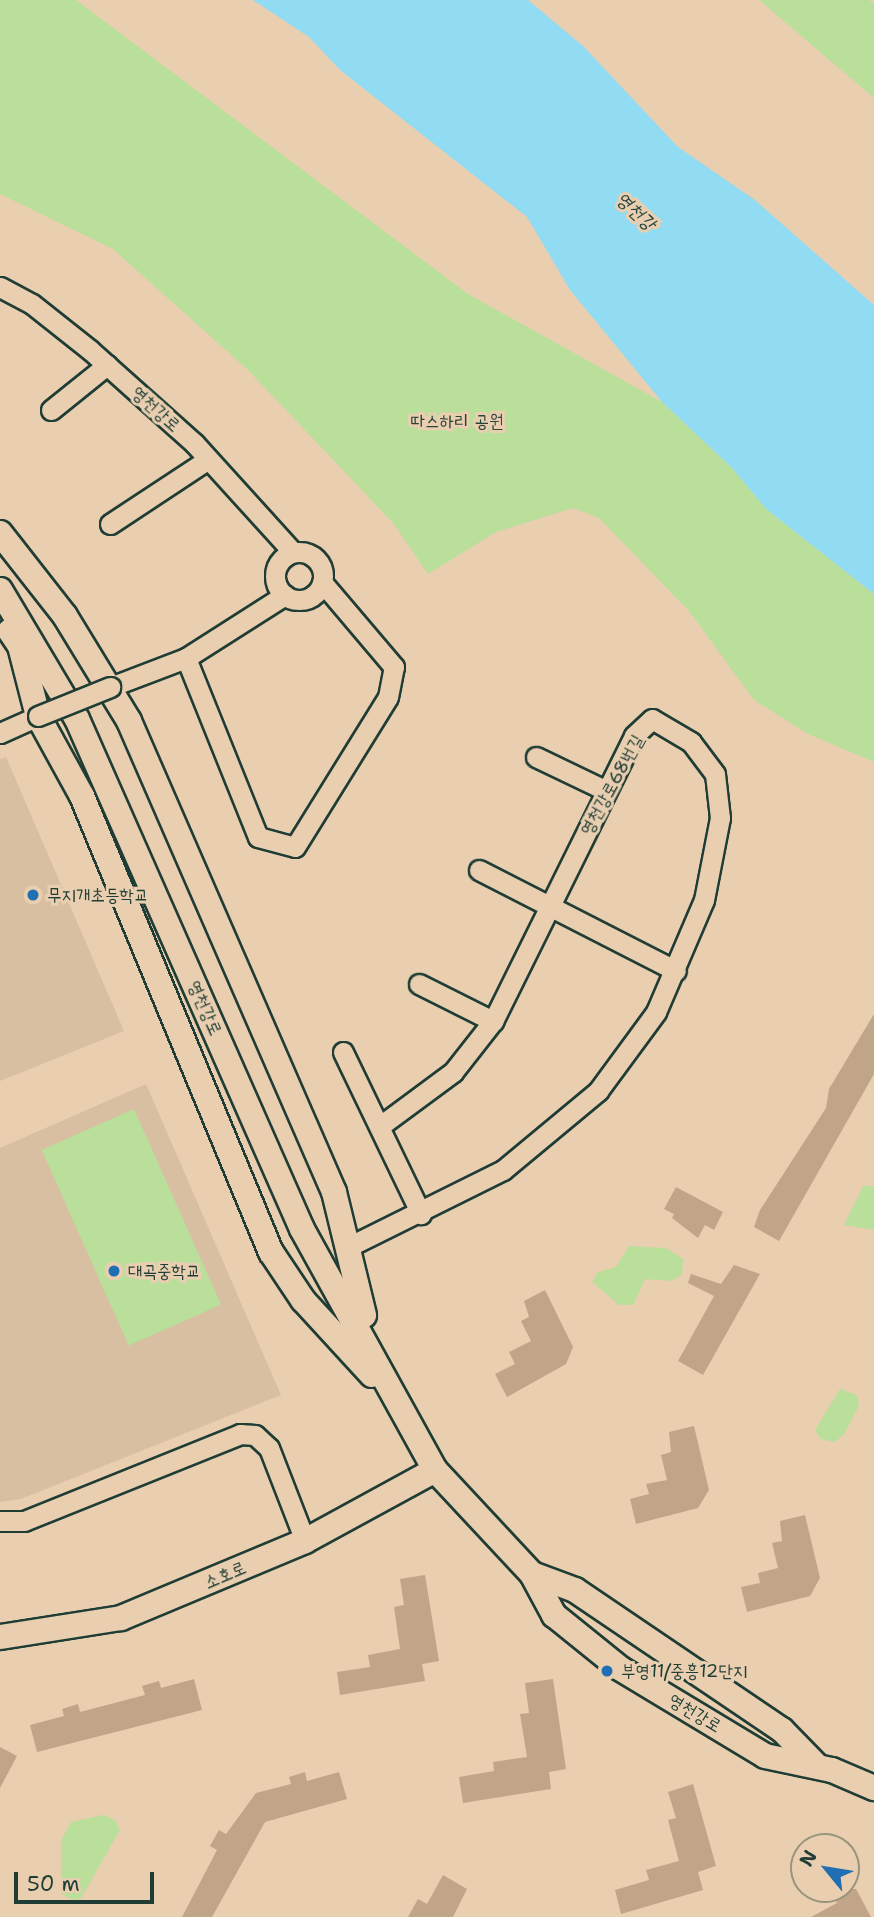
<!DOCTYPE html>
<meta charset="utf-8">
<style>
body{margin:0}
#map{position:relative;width:874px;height:1917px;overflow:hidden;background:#e9ceb0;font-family:"Shantell Sans","Poor Story",sans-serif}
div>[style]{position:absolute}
.built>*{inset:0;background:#d9bfa2}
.green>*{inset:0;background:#b9df9a;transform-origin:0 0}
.water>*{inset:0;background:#92dcf3}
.building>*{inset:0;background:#c0a588}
.roads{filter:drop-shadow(2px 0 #1f3d34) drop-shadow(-2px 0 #1f3d34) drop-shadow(0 2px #1f3d34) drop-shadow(0 -2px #1f3d34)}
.minor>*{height:19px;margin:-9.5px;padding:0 9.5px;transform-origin:9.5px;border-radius:9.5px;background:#e9ceb0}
.minor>.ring{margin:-9.5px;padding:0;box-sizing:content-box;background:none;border:19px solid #e9ceb0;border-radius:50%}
.tertiary>*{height:24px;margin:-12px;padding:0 12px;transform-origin:12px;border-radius:12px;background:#e9ceb0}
.bridges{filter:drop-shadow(2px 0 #1f3d34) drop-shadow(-2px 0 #1f3d34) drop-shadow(0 2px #1f3d34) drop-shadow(0 -2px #1f3d34)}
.minor-bridge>*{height:19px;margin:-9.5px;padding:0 9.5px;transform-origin:9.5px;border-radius:9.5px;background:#e9ceb0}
.dots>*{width:19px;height:19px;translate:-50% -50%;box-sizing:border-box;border:4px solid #e9ceb0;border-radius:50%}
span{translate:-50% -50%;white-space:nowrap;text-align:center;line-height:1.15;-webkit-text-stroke:6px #e9ceb0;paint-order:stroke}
.street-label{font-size:18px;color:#1f3d34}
.park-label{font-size:18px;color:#274539}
.poi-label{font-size:18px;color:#1f3d34}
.left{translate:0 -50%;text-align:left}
.water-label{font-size:19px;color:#25453e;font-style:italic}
.north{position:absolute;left:790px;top:1833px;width:70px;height:70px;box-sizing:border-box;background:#e9ceb0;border:2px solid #98947e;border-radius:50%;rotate:300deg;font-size:19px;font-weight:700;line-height:28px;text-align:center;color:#1f3d34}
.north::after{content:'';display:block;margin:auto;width:24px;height:32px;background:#1f6fb2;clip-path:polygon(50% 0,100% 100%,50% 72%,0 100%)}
.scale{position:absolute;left:14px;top:1872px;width:140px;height:32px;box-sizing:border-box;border:4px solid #1f3d34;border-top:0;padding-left:9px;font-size:21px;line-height:24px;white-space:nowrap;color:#1f3d34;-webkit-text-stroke:5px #e9ceb0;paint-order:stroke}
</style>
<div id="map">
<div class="built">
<div style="clip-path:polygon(6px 757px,124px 1031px,0 1081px,0 759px)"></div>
<div style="clip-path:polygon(146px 1084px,281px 1395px,21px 1499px,0 1502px,0 1148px)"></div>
</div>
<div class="green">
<div style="clip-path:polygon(0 0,76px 0,468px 294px,662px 402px,732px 468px,766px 509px,874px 594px,874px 762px,808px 734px,754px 700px,689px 611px,599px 518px,573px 508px,496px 532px,428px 574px,393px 523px,248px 370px,113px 249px,0 194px)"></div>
<div style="clip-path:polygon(759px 0,869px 0,874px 4px,874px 98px)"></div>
<div style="left:134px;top:1109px;width:214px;height:101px;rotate:66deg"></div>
<div style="clip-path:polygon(863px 1186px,874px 1186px,874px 1230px,844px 1225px)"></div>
<div style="clip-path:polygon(629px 1246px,666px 1248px,683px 1259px,682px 1274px,672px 1281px,645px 1279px,633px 1305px,619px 1305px,592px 1282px,598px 1272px,616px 1267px)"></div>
<div style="clip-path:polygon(840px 1389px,857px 1395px,859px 1406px,844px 1434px,835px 1442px,821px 1439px,815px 1430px)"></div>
<div style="clip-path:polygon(103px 1815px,115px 1820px,120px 1830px,81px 1898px,74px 1900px,61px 1894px,61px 1841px,71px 1822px)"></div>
</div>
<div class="water">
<div style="clip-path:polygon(253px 0,528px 0,583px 46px,678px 147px,755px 200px,874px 305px,874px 594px,766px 509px,732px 468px,662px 402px,570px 290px,527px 217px,340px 70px,309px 37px)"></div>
</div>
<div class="building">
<div style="clip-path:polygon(874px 1014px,874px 1074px,779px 1241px,754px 1227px,760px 1210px,826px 1108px,829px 1089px)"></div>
<div style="clip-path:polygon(676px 1187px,723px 1212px,714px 1230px,705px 1225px,698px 1238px,672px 1218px,674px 1214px,664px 1209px)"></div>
<div style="clip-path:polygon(734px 1265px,760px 1274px,703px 1375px,678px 1361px,714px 1296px,688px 1283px,691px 1274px,721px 1284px)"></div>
<div style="clip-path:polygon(545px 1290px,573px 1347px,566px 1364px,507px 1397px,495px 1374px,515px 1364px,509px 1352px,531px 1341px,521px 1321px,529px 1317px,524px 1301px)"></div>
<div style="clip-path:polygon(694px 1426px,709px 1490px,698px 1508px,636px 1524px,630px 1499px,649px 1494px,646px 1484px,667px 1480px,661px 1455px,671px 1452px,669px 1432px)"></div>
<div style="clip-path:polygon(805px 1515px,820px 1578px,810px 1596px,747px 1612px,741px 1587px,760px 1583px,758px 1573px,778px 1568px,772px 1543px,782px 1541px,780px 1521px)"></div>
<div style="clip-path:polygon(425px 1575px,439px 1661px,422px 1664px,425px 1681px,340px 1695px,337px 1672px,370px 1667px,368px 1655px,400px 1649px,394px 1607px,404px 1605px,400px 1579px)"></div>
<div style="clip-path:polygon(194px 1679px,202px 1710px,37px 1752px,30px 1725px,64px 1716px,62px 1709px,78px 1704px,80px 1712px,145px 1695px,142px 1686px,159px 1681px,161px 1688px)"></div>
<div style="clip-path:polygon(553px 1679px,566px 1769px,549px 1772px,551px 1789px,463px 1803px,459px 1777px,494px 1771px,493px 1762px,527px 1757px,520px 1714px,529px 1713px,525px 1683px)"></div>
<div style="clip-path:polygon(0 1747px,17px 1756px,0 1788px)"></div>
<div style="clip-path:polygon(305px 1772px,307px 1781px,339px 1772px,347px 1799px,265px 1822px,212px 1917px,182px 1917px,217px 1850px,210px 1846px,219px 1830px,226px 1834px,256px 1793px,291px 1784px,289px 1777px)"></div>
<div style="clip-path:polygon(693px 1784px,716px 1866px,698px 1872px,703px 1890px,621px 1914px,615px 1890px,649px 1880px,646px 1870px,679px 1861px,668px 1820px,676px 1818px,668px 1792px)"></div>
<div style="clip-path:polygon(443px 1875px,467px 1889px,453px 1917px,408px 1917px,418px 1899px,427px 1904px)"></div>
<div style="clip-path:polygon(829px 1889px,856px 1889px,871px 1917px,811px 1917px,837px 1903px)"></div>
</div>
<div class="roads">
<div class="minor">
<div style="left:0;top:287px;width:36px;rotate:28deg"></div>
<div style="left:32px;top:304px;width:74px;rotate:38.4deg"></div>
<div style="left:90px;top:350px;width:140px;rotate:41.8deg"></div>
<div style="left:194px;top:443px;width:147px;rotate:47.8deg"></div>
<div style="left:51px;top:410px;width:72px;rotate:-38.8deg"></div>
<div style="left:110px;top:524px;width:116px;rotate:-33.4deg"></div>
<div class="ring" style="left:275px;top:552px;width:29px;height:29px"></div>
<div style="left:186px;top:658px;width:193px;rotate:68.1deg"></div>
<div style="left:258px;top:837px;width:38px;rotate:15deg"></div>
<div style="left:295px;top:847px;width:176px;rotate:-58.2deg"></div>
<div style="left:388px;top:697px;width:31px;rotate:-79deg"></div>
<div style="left:394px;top:667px;width:111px;rotate:-130.3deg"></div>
<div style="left:110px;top:687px;width:81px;rotate:-20.9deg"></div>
<div style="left:186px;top:658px;width:117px;rotate:-32.5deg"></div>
<div style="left:0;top:733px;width:42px;rotate:-24.1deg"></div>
<div style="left:536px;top:757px;width:76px;rotate:25.6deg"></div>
<div style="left:479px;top:870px;width:221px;rotate:27.1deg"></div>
<div style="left:419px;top:984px;width:83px;rotate:26.6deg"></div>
<div style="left:343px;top:1052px;width:180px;rotate:64.3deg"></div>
<div style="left:348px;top:1247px;width:173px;rotate:-26.4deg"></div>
<div style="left:503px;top:1170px;width:124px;rotate:-39.7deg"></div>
<div style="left:598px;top:1091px;width:98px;rotate:-53.7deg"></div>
<div style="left:656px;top:1012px;width:122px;rotate:-66.8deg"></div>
<div style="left:704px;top:900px;width:84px;rotate:-79deg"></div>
<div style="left:720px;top:818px;width:44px;rotate:-96.5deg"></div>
<div style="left:715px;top:774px;width:40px;rotate:-127deg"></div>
<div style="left:691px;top:742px;width:45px;rotate:-149.5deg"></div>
<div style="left:652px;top:719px;width:25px;rotate:137deg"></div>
<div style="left:634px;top:736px;width:318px;rotate:116.3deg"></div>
<div style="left:493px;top:1021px;width:65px;rotate:128.1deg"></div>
<div style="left:453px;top:1072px;width:91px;rotate:143.5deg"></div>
<div style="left:0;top:1521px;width:24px"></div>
<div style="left:24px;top:1521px;width:233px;rotate:-21.9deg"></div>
<div style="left:240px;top:1434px;width:15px;rotate:4deg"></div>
<div style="left:255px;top:1435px;width:19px;rotate:43deg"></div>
<div style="left:269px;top:1448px;width:100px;rotate:68.8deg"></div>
</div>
<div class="tertiary">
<div style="left:0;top:533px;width:105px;rotate:51.9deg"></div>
<div style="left:65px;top:616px;width:123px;rotate:58.6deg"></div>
<div style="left:129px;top:721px;width:514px;rotate:66.48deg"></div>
<div style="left:334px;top:1192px;width:127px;rotate:76.3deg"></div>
<div style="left:0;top:590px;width:150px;rotate:59.2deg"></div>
<div style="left:77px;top:719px;width:557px;rotate:66.19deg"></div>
<div style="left:302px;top:1229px;width:275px;rotate:61.1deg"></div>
<div style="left:435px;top:1470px;width:142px;rotate:47deg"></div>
<div style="left:532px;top:1574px;width:47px;rotate:61.8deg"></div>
<div style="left:554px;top:1615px;width:86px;rotate:38.9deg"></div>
<div style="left:621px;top:1669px;width:168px;rotate:31.1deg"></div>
<div style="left:765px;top:1756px;width:68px;rotate:11.8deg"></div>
<div style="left:832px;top:1770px;width:46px;rotate:23.2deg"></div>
<div style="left:10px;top:631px;width:18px;rotate:56deg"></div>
<div style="left:20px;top:646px;width:72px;rotate:75.6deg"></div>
<div style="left:38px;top:716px;width:91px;rotate:61.2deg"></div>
<div style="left:82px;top:796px;width:494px;rotate:67.5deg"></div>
<div style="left:271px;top:1252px;width:58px;rotate:56.3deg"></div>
<div style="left:303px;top:1300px;width:102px;rotate:47.4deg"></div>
<div style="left:532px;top:1574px;width:46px;rotate:20.4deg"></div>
<div style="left:575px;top:1590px;width:250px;rotate:34.1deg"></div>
<div style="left:782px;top:1730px;width:50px;rotate:45.8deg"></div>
<div style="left:0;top:1637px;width:122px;rotate:-8.9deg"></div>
<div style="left:121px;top:1618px;width:199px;rotate:-22.7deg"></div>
<div style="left:305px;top:1541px;width:148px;rotate:-28.6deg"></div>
</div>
</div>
<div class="bridges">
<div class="minor-bridge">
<div style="left:38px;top:716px;width:78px;rotate:-21.9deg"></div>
</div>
</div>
<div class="dots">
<div style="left:33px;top:895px;background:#1f6fb2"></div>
<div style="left:114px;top:1271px;background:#1f6fb2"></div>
<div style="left:607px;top:1671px;background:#1f6fb2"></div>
</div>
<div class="street-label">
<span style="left:156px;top:409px;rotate:42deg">영천강로</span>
<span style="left:612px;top:785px;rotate:-61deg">영천강로68번길</span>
<span style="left:205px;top:1008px;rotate:66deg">영천강로</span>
<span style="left:225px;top:1575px;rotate:-23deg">소호로</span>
<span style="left:695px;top:1713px;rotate:31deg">영천강로</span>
</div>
<div class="park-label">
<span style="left:457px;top:421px">따스하리 공원</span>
</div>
<div class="poi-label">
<span class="left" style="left:47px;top:895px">무지개초등학교</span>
<span class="left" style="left:128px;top:1271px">대곡중학교</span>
<span class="left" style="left:621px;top:1671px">부영11/중흥12단지</span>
</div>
<div class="water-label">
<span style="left:636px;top:211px;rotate:43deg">영천강</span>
</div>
<div class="north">N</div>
<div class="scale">50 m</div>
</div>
